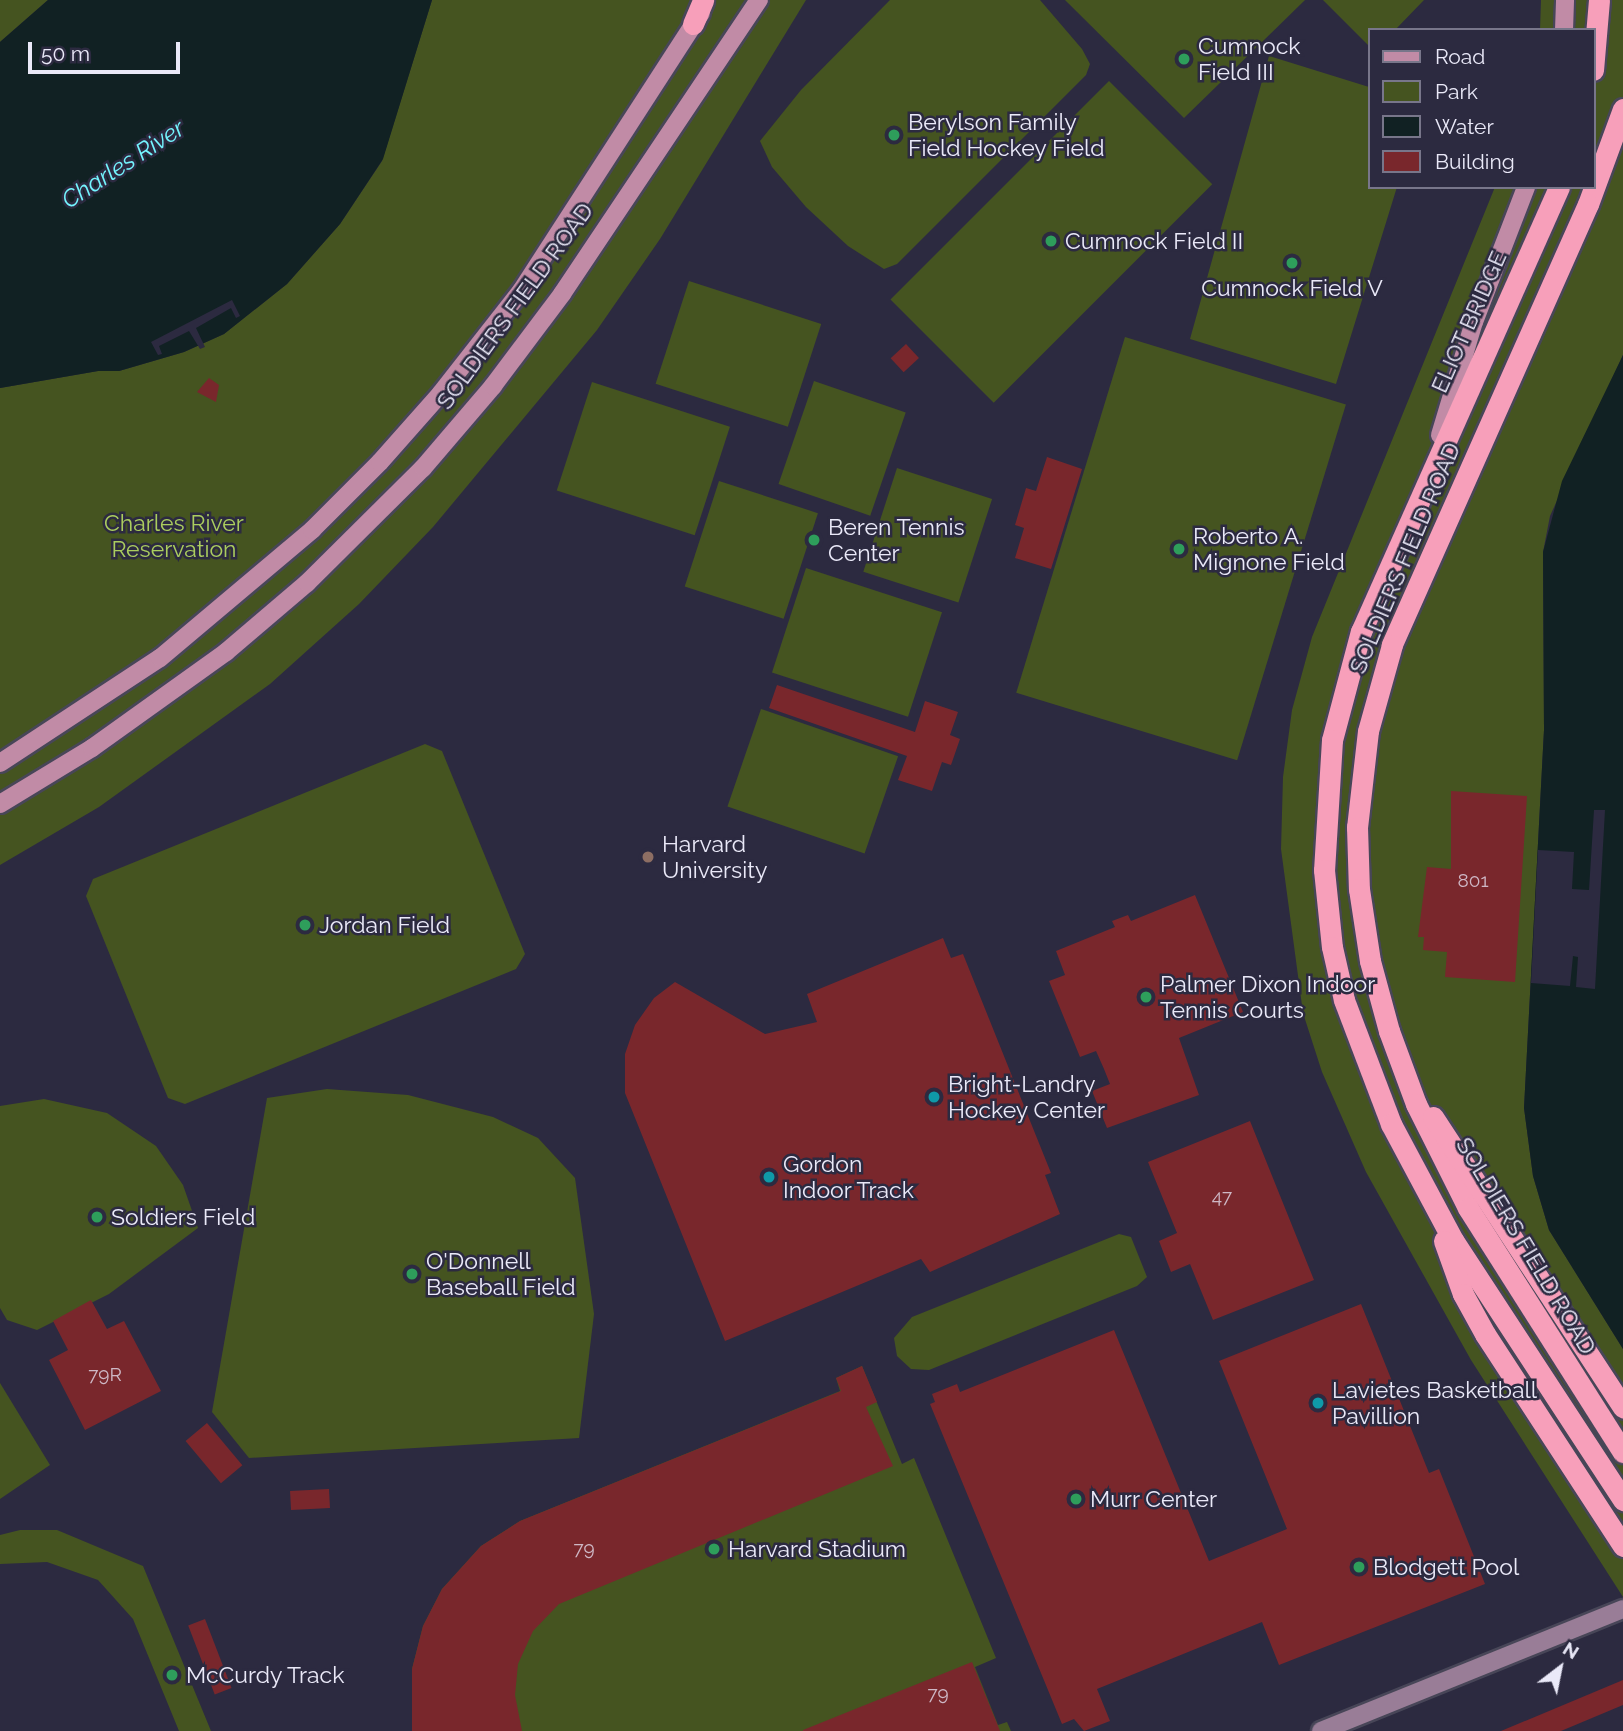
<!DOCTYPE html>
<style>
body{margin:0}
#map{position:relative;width:1623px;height:1731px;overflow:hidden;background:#2c2a40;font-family:Raleway,sans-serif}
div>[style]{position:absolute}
.green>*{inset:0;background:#455420;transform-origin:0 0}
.water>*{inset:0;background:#112123}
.pier>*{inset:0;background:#2c2a40}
.building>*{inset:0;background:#79272c;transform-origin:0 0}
.roads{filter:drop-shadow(2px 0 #484658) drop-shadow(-2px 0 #484658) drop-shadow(0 2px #484658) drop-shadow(0 -2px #484658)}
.secondary>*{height:18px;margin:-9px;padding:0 9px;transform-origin:9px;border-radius:9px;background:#997d97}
.primary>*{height:18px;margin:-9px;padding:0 9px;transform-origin:9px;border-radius:9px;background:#c18ba6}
.highway>*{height:21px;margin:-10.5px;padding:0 10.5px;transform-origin:10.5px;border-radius:10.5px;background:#f79fba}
.dots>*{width:19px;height:19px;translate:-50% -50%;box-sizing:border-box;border:4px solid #2c2a40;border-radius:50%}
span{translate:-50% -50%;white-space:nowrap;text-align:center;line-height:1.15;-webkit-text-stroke:5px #2c2a40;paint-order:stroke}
.number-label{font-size:19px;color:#ceb8c5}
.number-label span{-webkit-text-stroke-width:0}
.poi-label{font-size:23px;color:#eae9f8}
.left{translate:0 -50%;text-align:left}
.street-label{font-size:23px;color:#eae9f8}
.park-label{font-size:23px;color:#abcd5e}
.water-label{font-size:24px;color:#74f5fe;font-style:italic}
.legend{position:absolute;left:1368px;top:28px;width:228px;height:161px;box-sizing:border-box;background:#2c2a40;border:2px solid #78768a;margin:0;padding:9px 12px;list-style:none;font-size:21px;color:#eae9f8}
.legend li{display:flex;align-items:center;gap:14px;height:35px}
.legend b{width:35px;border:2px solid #78768a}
.north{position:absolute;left:1525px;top:1633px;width:70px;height:70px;-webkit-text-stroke:5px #2c2a40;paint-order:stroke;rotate:32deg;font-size:19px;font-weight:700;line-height:28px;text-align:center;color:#eae9f8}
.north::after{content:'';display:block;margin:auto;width:24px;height:32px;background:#eae9f8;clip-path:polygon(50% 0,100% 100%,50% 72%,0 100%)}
.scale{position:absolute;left:28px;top:42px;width:152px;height:32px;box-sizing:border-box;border:4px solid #eae9f8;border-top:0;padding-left:9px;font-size:21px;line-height:24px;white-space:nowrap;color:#eae9f8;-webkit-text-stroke:5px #2c2a40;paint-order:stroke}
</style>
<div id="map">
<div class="green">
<div style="clip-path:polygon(0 0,48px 0,0 42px)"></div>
<div style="clip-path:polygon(432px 0,806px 0,660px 239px,597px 330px,433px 527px,359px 604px,270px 684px,99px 807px,0 865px,0 388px,98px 371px,119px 371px,184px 352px,224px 334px,287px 284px,340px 224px,382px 161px)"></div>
<div style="clip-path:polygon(890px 0,1040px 0,1082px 49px,1090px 64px,1086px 75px,897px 264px,884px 269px,848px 246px,806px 207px,772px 167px,760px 141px,801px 90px)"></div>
<div style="clip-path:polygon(1065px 0,1305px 0,1184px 118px)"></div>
<div style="clip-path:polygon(1323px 0,1424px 0,1395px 30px,1369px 30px,1369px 46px)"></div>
<div style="clip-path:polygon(1541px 0,1623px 0,1623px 355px,1550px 516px,1543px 552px,1544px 730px,1524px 1108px,1533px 1176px,1549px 1230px,1623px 1349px,1623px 1597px,1471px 1360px,1366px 1172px,1322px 1072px,1303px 1013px,1281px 849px,1283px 777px,1292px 710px,1312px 637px,1495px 187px,1593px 187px,1593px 30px,1540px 30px)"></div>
<div style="clip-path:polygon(1269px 56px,1369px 87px,1369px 187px,1397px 187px,1336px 384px,1190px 339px)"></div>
<div style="left:1109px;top:81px;width:146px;height:309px;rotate:45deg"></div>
<div style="left:689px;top:281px;width:139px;height:108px;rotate:18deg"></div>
<div style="left:1125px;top:337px;width:231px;height:372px;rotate:17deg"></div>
<div style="left:814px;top:381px;width:97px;height:109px;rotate:19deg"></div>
<div style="left:592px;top:382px;width:145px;height:114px;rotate:18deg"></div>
<div style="left:897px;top:468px;width:100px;height:109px;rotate:18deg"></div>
<div style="left:719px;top:481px;width:104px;height:111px;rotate:18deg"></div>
<div style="left:806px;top:568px;width:143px;height:110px;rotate:18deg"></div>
<div style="left:761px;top:709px;width:145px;height:103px;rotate:19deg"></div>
<div style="clip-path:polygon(425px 744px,442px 751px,525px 954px,516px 969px,185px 1104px,168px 1098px,86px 896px,93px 879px)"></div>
<div style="clip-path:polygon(327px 1089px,408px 1095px,493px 1117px,538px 1138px,575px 1178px,594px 1314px,579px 1438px,249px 1458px,212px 1412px,267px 1098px)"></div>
<div style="clip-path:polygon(44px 1099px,107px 1113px,156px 1146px,183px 1185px,198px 1228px,109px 1294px,37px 1330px,7px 1320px,0 1308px,0 1106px)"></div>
<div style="clip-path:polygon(1119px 1234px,1131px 1237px,1147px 1277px,1137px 1286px,929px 1370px,911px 1369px,897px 1356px,894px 1338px,912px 1317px)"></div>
<div style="clip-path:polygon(862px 1366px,902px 1464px,914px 1458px,996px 1658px,975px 1667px,998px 1725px,1007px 1722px,1011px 1731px,412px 1731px,412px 1669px,423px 1626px,442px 1589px,481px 1546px,520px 1521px,840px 1391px,836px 1378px)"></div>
<div style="clip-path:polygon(0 1383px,50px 1465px,0 1499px)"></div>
<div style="clip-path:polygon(20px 1530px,57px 1530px,143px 1566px,211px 1731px,179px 1731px,133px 1619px,98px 1580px,47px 1562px,0 1564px,0 1535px)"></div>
</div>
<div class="water">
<div style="clip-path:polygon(48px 0,432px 0,383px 159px,340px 224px,287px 284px,224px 334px,184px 352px,119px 371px,98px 371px,0 388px,0 42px)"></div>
<div style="clip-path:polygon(1623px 355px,1623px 1349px,1549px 1230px,1533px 1176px,1524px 1108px,1544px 730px,1543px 552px,1562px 481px)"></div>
</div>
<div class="pier">
<div style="clip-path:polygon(232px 300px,240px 316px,236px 318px,231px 308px,196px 328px,205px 347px,200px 349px,189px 331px,159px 346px,162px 354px,158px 355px,151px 342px)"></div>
<div style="clip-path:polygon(1594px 810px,1605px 810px,1595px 989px,1576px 987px,1578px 957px,1573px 956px,1570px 986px,1531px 983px,1538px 850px,1574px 852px,1572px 889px,1589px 890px)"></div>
</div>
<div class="building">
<div style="left:906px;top:344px;width:19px;height:21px;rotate:47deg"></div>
<div style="clip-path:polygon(209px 378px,219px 385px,216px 402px,197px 392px)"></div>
<div style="clip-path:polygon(1047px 457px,1082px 469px,1051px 569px,1015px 558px,1024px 528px,1015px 525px,1026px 488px,1036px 491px)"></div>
<div style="clip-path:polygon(777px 685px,915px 732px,925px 701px,958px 712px,950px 735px,960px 739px,951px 765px,942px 762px,932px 791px,898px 780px,907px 756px,769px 708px)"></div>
<div style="clip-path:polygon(1451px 791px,1527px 796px,1515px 982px,1445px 977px,1447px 952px,1423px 950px,1424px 937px,1418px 937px,1427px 867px,1451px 869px)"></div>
<div style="clip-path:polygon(1195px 895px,1243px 1012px,1179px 1038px,1199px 1095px,1107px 1128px,1092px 1091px,1110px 1084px,1104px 1069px,1096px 1051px,1080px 1057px,1049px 981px,1065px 975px,1056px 951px,1115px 927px,1112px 921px,1128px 915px,1131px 921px)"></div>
<div style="clip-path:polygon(943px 938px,951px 958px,963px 954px,1051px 1173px,1045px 1175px,1060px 1214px,930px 1272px,921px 1259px,725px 1341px,625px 1093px,625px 1054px,635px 1025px,654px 998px,675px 982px,765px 1034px,817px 1022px,807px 994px)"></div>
<div style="clip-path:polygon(1250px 1121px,1314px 1280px,1213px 1320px,1190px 1264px,1171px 1272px,1159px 1241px,1177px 1233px,1148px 1162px)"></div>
<div style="clip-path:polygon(91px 1300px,107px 1329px,124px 1321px,161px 1391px,85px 1430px,49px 1360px,68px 1350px,53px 1321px)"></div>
<div style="clip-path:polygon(1361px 1304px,1429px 1473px,1439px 1469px,1485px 1584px,1279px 1665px,1262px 1622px,1097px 1689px,1110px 1721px,1084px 1731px,1074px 1719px,1062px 1724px,930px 1404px,935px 1402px,932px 1394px,957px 1384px,960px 1392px,1114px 1330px,1209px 1561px,1287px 1529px,1219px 1361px)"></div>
<div style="clip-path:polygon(862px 1366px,877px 1402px,866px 1407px,893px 1466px,559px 1604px,533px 1631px,518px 1664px,515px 1695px,522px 1731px,412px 1731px,412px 1669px,423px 1626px,442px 1589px,481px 1546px,520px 1521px,841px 1391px,836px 1378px)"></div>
<div style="left:207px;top:1423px;width:55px;height:28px;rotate:50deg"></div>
<div style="left:329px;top:1489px;width:19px;height:39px;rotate:87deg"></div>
<div style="left:205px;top:1619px;width:74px;height:18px;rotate:69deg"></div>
<div style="clip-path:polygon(972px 1662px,1000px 1731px,803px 1731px,803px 1730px)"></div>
<div style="clip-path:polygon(1623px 1680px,1623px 1705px,1561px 1731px,1501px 1731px)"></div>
</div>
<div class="roads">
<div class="secondary">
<div style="left:1321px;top:1731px;width:326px;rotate:-22deg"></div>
</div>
<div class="primary">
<div style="left:1564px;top:30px;width:30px;rotate:-88deg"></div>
<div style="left:1440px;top:435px;width:118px;rotate:-73.3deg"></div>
<div style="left:1474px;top:322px;width:145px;rotate:-68.9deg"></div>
<div style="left:0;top:763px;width:191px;rotate:-33.3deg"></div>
<div style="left:160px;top:658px;width:199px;rotate:-40.1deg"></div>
<div style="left:312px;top:530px;width:96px;rotate:-45deg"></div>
<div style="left:380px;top:462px;width:92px;rotate:-48.5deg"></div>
<div style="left:441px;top:393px;width:130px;rotate:-51.9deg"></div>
<div style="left:521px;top:291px;width:331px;rotate:-57.1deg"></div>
<div style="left:0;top:804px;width:108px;rotate:-31.3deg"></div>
<div style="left:92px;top:748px;width:165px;rotate:-35.6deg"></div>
<div style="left:226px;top:652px;width:106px;rotate:-40.4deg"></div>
<div style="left:307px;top:583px;width:163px;rotate:-44.8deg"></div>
<div style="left:423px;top:468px;width:108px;rotate:-49.5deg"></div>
<div style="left:493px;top:386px;width:115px;rotate:-53.1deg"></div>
<div style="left:562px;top:294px;width:354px;rotate:-56.2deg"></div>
</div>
<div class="highway">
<div style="left:693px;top:24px;width:26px;rotate:-67deg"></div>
<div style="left:1593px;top:70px;width:70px;rotate:-85.1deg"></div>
<div style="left:1623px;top:109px;width:101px;rotate:110.2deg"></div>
<div style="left:1588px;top:204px;width:483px;rotate:114deg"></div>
<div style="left:1392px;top:645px;width:89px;rotate:105.6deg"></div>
<div style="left:1368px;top:731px;width:97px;rotate:96.5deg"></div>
<div style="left:1357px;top:827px;width:62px;rotate:88.2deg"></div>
<div style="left:1359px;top:889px;width:73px;rotate:81.3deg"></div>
<div style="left:1370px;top:961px;width:73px;rotate:74.8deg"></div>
<div style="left:1389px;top:1031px;width:78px;rotate:69.7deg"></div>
<div style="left:1416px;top:1104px;width:116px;rotate:63.4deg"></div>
<div style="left:1468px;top:1208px;width:289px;rotate:57.6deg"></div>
<div style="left:1559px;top:187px;width:486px;rotate:114deg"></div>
<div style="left:1361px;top:631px;width:113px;rotate:104.9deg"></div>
<div style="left:1332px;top:740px;width:130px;rotate:93.5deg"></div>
<div style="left:1324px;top:870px;width:77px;rotate:84.1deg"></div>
<div style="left:1332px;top:947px;width:54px;rotate:77.2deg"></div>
<div style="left:1344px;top:1000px;width:133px;rotate:69.2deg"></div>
<div style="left:1391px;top:1124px;width:132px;rotate:61.9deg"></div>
<div style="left:1453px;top:1240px;width:311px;rotate:56.8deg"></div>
<div style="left:1433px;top:1117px;width:347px;rotate:56.8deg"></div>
<div style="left:1444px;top:1241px;width:56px;rotate:70.3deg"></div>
<div style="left:1463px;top:1294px;width:46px;rotate:61.2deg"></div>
<div style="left:1485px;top:1334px;width:253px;rotate:56.9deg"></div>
</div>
</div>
<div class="dots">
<div style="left:1184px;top:59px;background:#2e9e5b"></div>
<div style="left:894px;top:135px;background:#2e9e5b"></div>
<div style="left:1051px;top:241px;background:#2e9e5b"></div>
<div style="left:1292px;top:263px;background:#2e9e5b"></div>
<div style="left:814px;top:540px;background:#2e9e5b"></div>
<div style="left:1179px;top:549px;background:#2e9e5b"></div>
<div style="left:648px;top:857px;background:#8d6e63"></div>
<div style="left:305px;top:925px;background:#2e9e5b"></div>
<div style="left:1146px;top:997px;background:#2e9e5b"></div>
<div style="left:934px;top:1097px;background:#0f9aa8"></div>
<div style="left:769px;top:1177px;background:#0f9aa8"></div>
<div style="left:97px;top:1217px;background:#2e9e5b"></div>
<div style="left:412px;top:1274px;background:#2e9e5b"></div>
<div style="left:1318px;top:1403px;background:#0f9aa8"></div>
<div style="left:1076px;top:1499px;background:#2e9e5b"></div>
<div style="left:714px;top:1549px;background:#2e9e5b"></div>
<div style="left:1359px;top:1567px;background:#2e9e5b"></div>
<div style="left:172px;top:1675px;background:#2e9e5b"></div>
</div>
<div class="number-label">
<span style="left:1473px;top:881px">801</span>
<span style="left:1222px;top:1197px">47</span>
<span style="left:105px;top:1375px">79R</span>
<span style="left:584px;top:1549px">79</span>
<span style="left:938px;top:1694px">79</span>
</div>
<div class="poi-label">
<span class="left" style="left:1198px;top:59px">Cumnock<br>Field III</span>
<span class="left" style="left:908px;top:135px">Berylson Family<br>Field Hockey Field</span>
<span class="left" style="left:1065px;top:241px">Cumnock Field II</span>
<span style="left:1292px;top:288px">Cumnock Field V</span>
<span class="left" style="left:828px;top:540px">Beren Tennis<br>Center</span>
<span class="left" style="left:1193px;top:549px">Roberto A.<br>Mignone Field</span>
<span class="left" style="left:662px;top:857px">Harvard<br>University</span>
<span class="left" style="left:319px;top:925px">Jordan Field</span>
<span class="left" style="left:1160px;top:997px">Palmer Dixon Indoor<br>Tennis Courts</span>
<span class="left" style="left:948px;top:1097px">Bright-Landry<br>Hockey Center</span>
<span class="left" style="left:783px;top:1177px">Gordon<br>Indoor Track</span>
<span class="left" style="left:111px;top:1217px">Soldiers Field</span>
<span class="left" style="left:426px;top:1274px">O'Donnell<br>Baseball Field</span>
<span class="left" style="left:1332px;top:1403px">Lavietes Basketball<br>Pavillion</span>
<span class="left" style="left:1090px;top:1499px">Murr Center</span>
<span class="left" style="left:728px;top:1549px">Harvard Stadium</span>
<span class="left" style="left:1373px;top:1567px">Blodgett Pool</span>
<span class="left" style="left:186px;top:1675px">McCurdy Track</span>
</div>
<div class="street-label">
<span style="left:515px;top:306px;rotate:-54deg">SOLDIERS FIELD ROAD</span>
<span style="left:1469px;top:322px;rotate:-66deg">ELIOT BRIDGE</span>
<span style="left:1405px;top:558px;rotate:-67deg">SOLDIERS FIELD ROAD</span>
<span style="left:1526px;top:1246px;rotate:59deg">SOLDIERS FIELD ROAD</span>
</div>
<div class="park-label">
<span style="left:174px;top:536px">Charles River<br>Reservation</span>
</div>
<div class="water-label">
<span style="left:123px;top:164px;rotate:-33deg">Charles River</span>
</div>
<ul class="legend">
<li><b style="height:9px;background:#c18ba6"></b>Road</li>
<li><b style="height:19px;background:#455420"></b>Park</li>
<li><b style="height:19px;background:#112123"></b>Water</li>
<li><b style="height:19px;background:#79272c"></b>Building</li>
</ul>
<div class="north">N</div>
<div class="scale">50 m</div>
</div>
